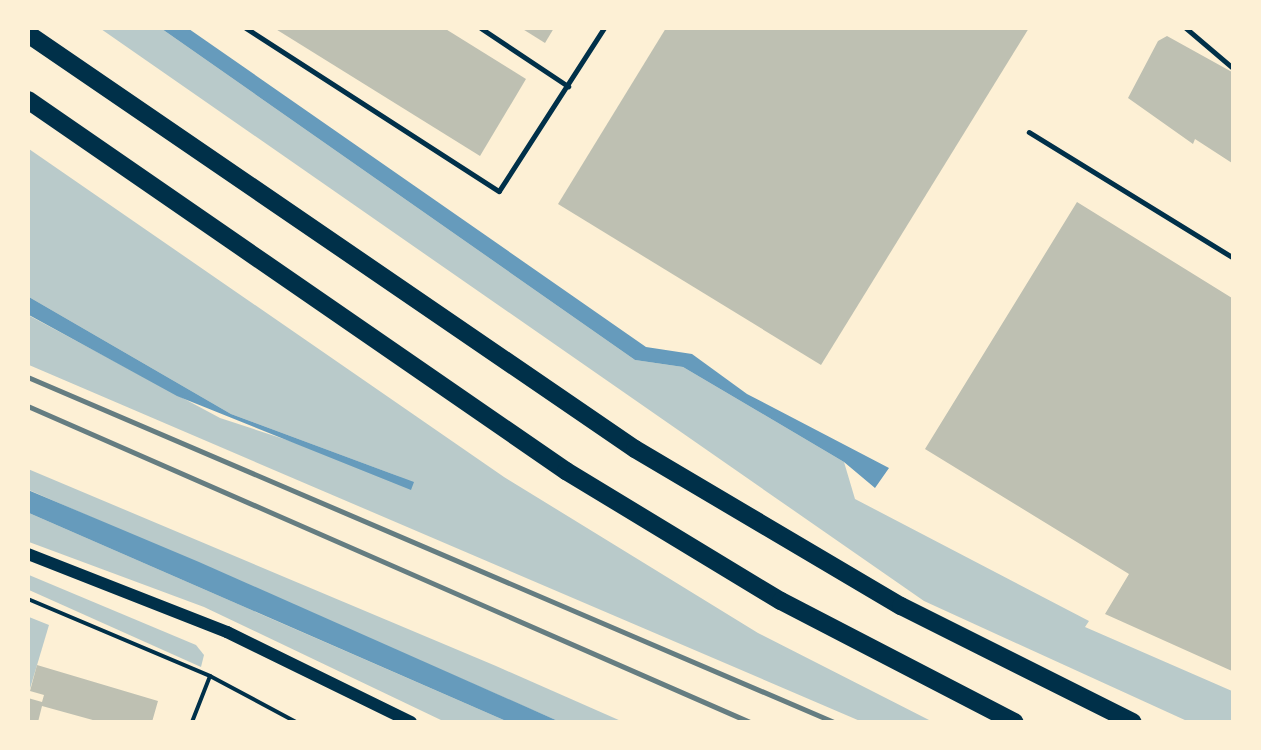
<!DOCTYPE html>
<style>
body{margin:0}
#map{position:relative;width:1261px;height:750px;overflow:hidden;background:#fdf0d5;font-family:Roboto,sans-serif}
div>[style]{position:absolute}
.green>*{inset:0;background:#b9caca}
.water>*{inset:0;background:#669bbc}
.building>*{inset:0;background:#bec0b2}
.path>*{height:4px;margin:-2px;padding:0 2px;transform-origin:2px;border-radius:2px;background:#003049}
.service>*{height:4.5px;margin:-2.25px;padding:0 2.25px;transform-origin:2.25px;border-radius:2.25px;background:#003049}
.secondary>*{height:12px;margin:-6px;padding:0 6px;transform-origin:6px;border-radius:6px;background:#003049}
.motorway>*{height:18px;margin:-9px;padding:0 9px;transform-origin:9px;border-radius:9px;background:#003049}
.rail>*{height:4.5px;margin:-2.25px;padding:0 2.25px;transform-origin:2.25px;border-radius:2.25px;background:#657d81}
span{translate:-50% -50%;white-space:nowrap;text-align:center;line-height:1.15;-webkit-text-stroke:4.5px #fdf0d5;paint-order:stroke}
.frame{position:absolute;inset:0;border:30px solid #fdf0d5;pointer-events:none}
</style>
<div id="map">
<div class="green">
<div style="clip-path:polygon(101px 29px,162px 29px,635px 360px,683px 367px,844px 462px,855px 499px,1089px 621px,1085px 627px,1232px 691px,1232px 721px,1187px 721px,924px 601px)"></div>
<div style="clip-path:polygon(29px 149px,504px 477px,758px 633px,931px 721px,860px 721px,29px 365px,28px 315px,220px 418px,403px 478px,231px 414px,29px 297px)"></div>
<div style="clip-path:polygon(28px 469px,496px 666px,621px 721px,558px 721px,29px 490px)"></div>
<div style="clip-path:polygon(29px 513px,444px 694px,506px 721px,443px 721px,204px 607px,29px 542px)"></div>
<div style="clip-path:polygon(29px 575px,196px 645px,204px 655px,201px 667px,29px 590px)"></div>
<div style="clip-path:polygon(29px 617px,49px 625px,29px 692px)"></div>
</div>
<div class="water">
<div style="clip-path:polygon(162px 29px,189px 29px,646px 347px,692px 354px,747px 394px,889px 468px,875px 488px,844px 462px,683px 367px,635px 360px)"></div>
<div style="clip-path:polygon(29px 297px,231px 414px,414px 482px,411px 490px,177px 396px,29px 315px)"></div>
<div style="clip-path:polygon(28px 490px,199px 562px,558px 721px,506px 721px,29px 513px)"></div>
</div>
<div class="building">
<div style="clip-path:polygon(274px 28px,444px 28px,526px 79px,480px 156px)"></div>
<div style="clip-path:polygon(521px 28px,554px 28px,545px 43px)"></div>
<div style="clip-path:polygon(666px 28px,1029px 28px,821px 365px,558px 204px)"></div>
<div style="clip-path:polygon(1167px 36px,1232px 72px,1232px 163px,1195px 139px,1193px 144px,1128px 98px,1158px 41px)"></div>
<div style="clip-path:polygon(1077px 202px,1232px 298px,1232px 671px,1105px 614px,1129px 574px,925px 449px)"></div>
<div style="clip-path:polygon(37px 665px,158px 701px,152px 722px,100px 722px,42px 706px,38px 722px,28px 722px,28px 698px,42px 702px,44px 695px,30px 691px)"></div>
</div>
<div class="path">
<div style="left:28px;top:599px;width:198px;rotate:22.9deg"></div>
<div style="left:210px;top:676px;width:98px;rotate:28.1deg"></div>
<div style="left:192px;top:722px;width:49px;rotate:-68.6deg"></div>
</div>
<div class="service">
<div style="left:246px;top:28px;width:301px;rotate:32.8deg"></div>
<div style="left:499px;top:191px;width:194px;rotate:-57.2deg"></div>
<div style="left:481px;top:28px;width:105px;rotate:33.7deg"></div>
<div style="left:1186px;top:28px;width:60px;rotate:40.3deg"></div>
<div style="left:1029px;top:132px;width:238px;rotate:31.6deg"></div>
</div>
<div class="secondary">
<div style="left:28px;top:554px;width:214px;rotate:21.4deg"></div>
<div style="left:227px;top:632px;width:205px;rotate:26.1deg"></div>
</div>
<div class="motorway">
<div style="left:28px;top:34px;width:735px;rotate:34.36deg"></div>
<div style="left:635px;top:449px;width:309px;rotate:30.6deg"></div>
<div style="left:901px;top:606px;width:259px;rotate:26.6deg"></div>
<div style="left:28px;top:100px;width:654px;rotate:34.59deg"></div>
<div style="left:566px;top:471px;width:251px;rotate:31.2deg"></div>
<div style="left:781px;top:601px;width:263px;rotate:27.4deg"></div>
</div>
<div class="rail">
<div style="left:28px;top:377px;width:877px;rotate:23.17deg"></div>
<div style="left:28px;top:406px;width:788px;rotate:23.64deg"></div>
</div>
<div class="frame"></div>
</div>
